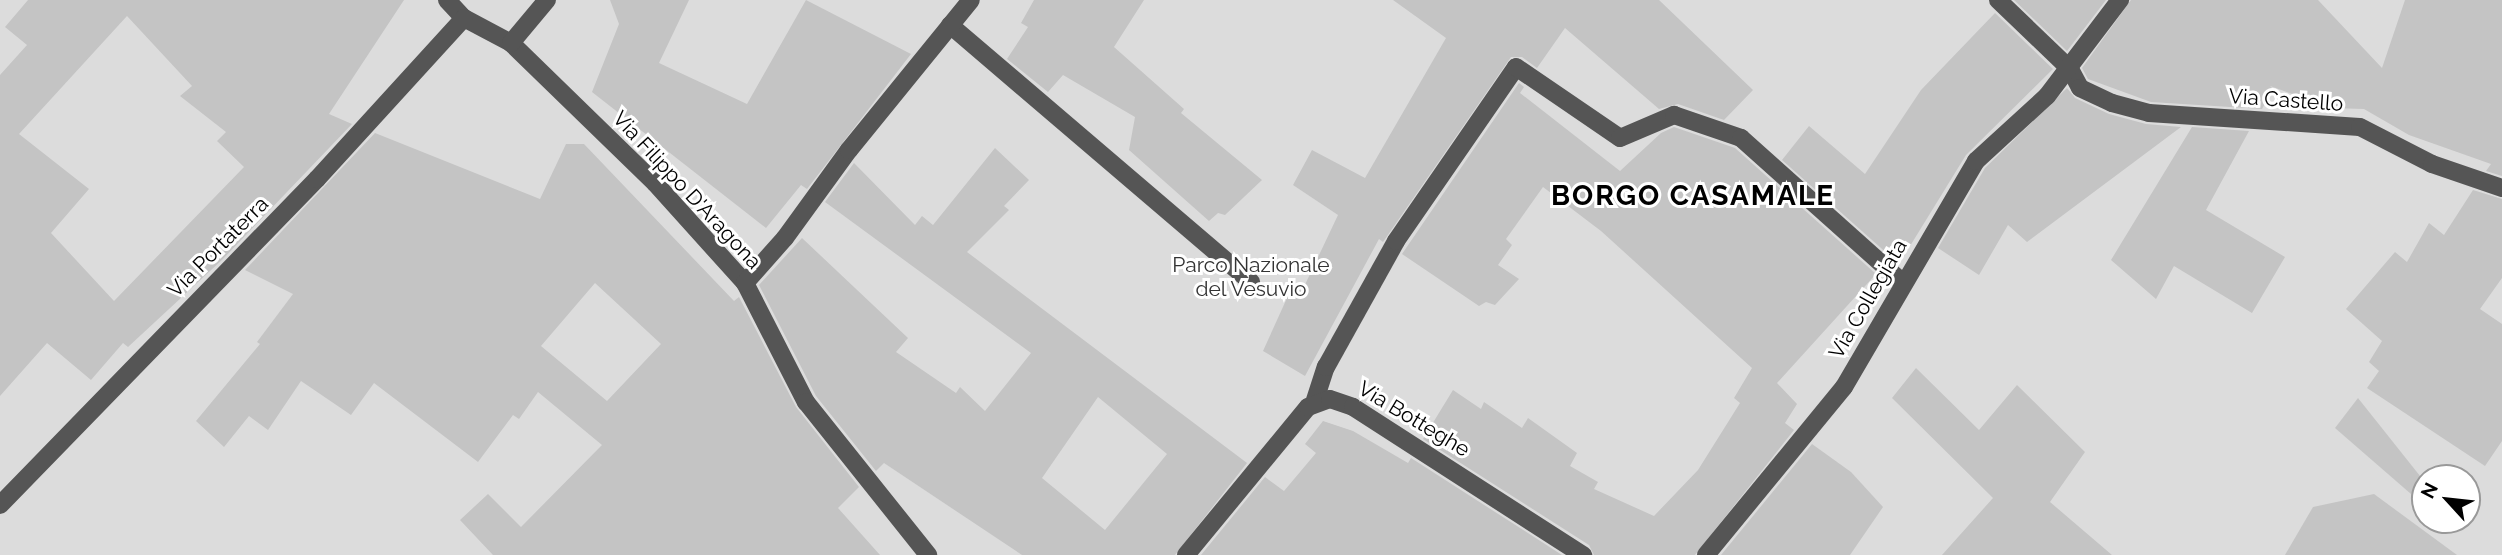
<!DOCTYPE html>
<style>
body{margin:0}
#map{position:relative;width:2502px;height:555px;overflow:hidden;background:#fff;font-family:Raleway,sans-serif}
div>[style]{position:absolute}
.green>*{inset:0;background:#dcdcdc}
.building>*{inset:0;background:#c4c4c4}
.minor>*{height:18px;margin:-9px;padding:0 9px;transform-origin:9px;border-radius:9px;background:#555}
span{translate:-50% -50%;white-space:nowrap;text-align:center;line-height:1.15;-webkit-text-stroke:6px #fff;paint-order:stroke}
.street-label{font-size:21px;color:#000}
.park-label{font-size:21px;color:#333}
.district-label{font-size:28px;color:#000;font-weight:700;letter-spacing:2px}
.north{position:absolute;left:2411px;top:464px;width:70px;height:70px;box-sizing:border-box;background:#fff;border:2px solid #999;border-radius:50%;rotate:297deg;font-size:19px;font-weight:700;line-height:28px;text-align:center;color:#000}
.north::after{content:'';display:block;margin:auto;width:24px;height:32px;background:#000;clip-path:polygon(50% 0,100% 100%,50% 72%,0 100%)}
</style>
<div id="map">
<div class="green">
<div style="clip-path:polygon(evenodd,0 0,2502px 0,2502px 555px,0 555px,0 0,2425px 478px,2467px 478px,2467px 520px,2425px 520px,2425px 478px)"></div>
</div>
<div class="building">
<div style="clip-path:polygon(evenodd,28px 0,404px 0,329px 114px,352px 124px,223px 259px,128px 347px,123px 343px,91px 380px,47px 343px,0 396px,0 75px,27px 45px,5px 27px,28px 0,127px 16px,192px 86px,180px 96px,226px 132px,217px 141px,244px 167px,114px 301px,51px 233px,89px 189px,19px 134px,127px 16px)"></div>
<div style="clip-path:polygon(610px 0,689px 0,659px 63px,747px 104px,806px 0,911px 54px,807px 189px,801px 185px,766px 228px,592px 92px,619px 24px)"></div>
<div style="clip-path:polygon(1034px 0,1144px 0,1114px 47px,1184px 109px,1181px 113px,1262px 180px,1225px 215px,1218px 213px,1209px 221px,1129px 150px,1135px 117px,1063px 75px,1048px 92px,1007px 59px,1028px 27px,1021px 23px)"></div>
<div style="clip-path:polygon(1393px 0,1659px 0,1753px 90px,1724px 120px,1678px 104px,1659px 109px,1565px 28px,1537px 68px,1522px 57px,1511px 57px,1383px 242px,1379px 239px,1305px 376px,1263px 351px,1292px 287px,1302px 291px,1338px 215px,1293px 185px,1312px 150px,1365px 178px,1446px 38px)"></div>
<div style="clip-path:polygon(2014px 0,2106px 0,2067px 51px)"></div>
<div style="clip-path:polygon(2131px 0,2318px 0,2382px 68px,2405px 0,2502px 0,2502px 176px,2486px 171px,2491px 164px,2409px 135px,2364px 109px,2331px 108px,2270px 86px,2273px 89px,2262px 109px,2151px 102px,2088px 79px,2082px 68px)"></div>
<div style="clip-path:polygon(1995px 13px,2053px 69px,1966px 155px,1899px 264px,1782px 160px,1809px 126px,1865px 174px,1921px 90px)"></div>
<div style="clip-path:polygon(1519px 83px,1524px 87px,1520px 93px,1620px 171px,1661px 133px,1674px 127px,1735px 148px,1876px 274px,1777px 383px,1797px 404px,1785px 423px,1794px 430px,1695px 555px,1594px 555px,1589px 545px,1423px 439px,1453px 390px,1481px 409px,1484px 402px,1522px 428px,1528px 418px,1577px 453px,1570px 466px,1598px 482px,1594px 489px,1654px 516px,1698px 470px,1740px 403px,1734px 398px,1752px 368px,1601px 231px,1543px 187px,1506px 239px,1512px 245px,1498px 265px,1519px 279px,1495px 305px,1486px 302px,1479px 306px,1402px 254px)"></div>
<div style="clip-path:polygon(2067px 88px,2075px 98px,2109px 114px,2146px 124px,2181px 127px,2027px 242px,2008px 225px,1979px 275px,1938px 248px,1985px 168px)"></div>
<div style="clip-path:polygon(2192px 127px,2249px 131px,2206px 210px,2285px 257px,2252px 313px,2174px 266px,2156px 299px,2111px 260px)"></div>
<div style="clip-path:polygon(evenodd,375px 133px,540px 199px,566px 144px,584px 144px,734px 301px,739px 297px,796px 407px,859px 487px,838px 508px,880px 555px,493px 555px,460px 520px,488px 494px,521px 527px,602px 445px,538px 392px,519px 419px,513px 415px,478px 462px,374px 383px,351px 415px,301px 381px,268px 430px,249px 416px,224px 447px,196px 421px,260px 344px,257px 342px,293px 294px,245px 270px,375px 133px,595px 283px,661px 344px,607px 401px,541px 346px,595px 283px)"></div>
<div style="clip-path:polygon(evenodd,995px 148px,1029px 180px,1004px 206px,1009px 210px,967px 252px,1247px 463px,1175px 555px,1022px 555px,884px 463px,876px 471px,816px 396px,759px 285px,802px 238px,908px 338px,896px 352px,956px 393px,960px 387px,985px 411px,1031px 353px,825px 202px,854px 163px,915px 225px,922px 216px,933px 225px,995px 148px,1098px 397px,1167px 454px,1105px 530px,1042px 478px,1098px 397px)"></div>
<div style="clip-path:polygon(2473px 190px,2502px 199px,2502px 278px,2480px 309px,2502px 324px,2502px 441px,2485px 466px,2367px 388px,2379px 371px,2369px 362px,2382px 341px,2346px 309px,2395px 252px,2407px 262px,2429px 223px,2444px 235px)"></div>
<div style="clip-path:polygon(1916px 368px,1979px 430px,2017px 385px,2085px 452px,2050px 502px,2112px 555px,1942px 555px,1993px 498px,1892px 398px)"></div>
<div style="clip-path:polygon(2358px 398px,2424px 481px,2411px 494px,2335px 428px)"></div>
<div style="clip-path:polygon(1323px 421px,1353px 431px,1408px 463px,1411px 458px,1562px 555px,1201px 555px,1265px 477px,1284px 491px,1316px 453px,1305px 444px)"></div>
<div style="clip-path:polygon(1812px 444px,1851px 472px,1883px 507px,1850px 555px,1721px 555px)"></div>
<div style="clip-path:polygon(2374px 494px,2457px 555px,2285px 555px,2313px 507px)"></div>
</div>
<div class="minor">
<div style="left:447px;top:0;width:25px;rotate:47deg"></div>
<div style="left:464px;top:18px;width:53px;rotate:28deg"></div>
<div style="left:511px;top:43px;width:201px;rotate:44.2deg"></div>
<div style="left:655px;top:183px;width:135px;rotate:48deg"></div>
<div style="left:745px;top:283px;width:134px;rotate:62.9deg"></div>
<div style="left:806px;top:402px;width:196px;rotate:51.4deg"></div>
<div style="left:1998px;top:0;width:100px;rotate:43.8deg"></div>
<div style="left:2070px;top:69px;width:21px;rotate:62deg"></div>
<div style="left:2080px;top:88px;width:35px;rotate:25deg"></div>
<div style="left:2112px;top:103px;width:38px;rotate:15deg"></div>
<div style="left:2149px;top:113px;width:211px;rotate:3.8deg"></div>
<div style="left:2360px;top:127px;width:81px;rotate:27.2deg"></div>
<div style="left:2432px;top:164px;width:74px;rotate:18.9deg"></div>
<div style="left:950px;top:25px;width:396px;rotate:40.5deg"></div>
<div style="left:511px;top:43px;width:56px;rotate:-50.1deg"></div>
<div style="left:745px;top:283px;width:60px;rotate:-48.4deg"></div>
<div style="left:785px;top:238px;width:109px;rotate:-54deg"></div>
<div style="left:849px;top:150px;width:193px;rotate:-50.9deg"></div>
<div style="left:1314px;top:403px;width:38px;rotate:-72deg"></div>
<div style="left:1326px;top:367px;width:144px;rotate:-60.9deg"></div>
<div style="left:1396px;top:241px;width:211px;rotate:-55.4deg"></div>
<div style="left:1516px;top:67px;width:126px;rotate:34.3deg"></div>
<div style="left:1620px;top:138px;width:59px;rotate:-23.1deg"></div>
<div style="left:1674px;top:115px;width:71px;rotate:18.9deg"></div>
<div style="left:1741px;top:138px;width:216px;rotate:41.8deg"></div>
<div style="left:0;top:505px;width:455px;rotate:-45.8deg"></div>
<div style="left:317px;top:179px;width:218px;rotate:-47.6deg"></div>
<div style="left:1186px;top:555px;width:192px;rotate:-50.5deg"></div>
<div style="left:1308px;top:407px;width:23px;rotate:-20deg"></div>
<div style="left:1330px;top:399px;width:24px;rotate:19deg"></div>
<div style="left:1353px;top:407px;width:274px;rotate:32.8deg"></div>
<div style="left:1706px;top:555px;width:217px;rotate:-50.6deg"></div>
<div style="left:1844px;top:387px;width:262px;rotate:-59.7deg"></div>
<div style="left:1976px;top:161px;width:96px;rotate:-42.5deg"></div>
<div style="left:2047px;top:96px;width:121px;rotate:-52.8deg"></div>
</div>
<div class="street-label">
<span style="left:2286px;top:100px;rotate:4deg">Via Castello</span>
<span style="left:687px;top:190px;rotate:47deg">Via Filippo D'Aragona</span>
<span style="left:218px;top:247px;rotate:-45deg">Via Portaterra</span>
<span style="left:1868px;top:299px;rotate:-60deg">Via Collegiata</span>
<span style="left:1414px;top:419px;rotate:31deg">Via Botteghe</span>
</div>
<div class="park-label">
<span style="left:1251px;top:277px">Parco Nazionale<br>del Vesuvio</span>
</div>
<div class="district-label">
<span style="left:1693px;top:196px">BORGO CASAMALE</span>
</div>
<div class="north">N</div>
</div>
